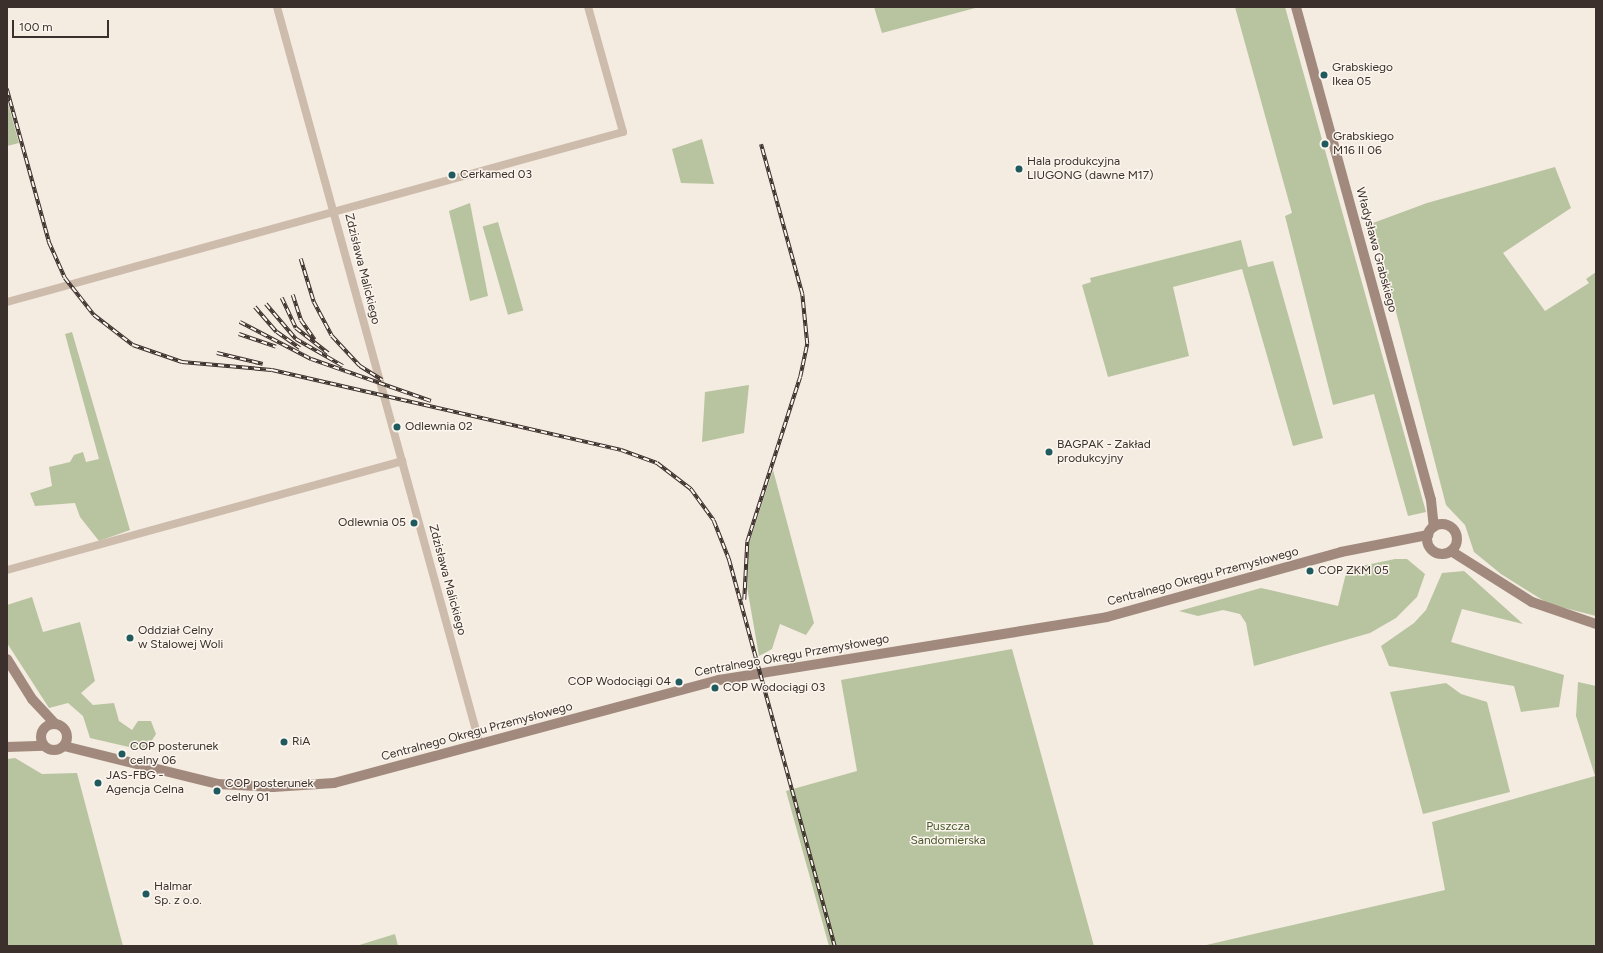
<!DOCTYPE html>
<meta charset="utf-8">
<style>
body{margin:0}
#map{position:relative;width:1603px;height:953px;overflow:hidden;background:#f4ebe1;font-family:Figtree,sans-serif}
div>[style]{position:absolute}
.green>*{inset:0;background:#b8c4a0;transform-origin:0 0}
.street>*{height:8px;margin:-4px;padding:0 4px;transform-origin:4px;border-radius:4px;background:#cdbbac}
.secondary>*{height:10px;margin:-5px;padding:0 5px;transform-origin:5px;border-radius:5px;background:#a18a7d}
.secondary>.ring{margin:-5px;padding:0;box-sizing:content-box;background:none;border:10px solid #a18a7d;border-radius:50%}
.rail>*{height:3.5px;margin-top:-1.75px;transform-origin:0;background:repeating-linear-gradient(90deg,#fbf5ee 0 6px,#3b302b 0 12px);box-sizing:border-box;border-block:1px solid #3b302b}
.dots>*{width:11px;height:11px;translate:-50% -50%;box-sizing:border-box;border:2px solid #fbf5ee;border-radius:50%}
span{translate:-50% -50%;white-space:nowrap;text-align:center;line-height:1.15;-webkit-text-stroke:3px #fbf5ee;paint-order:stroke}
.poi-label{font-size:12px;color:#3b302b}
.left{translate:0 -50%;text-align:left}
.right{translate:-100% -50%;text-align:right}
.street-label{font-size:12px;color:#3b302b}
.park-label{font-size:12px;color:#4a5a2e}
.frame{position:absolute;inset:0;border:8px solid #3b302b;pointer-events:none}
.scale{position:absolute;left:12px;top:20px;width:97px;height:18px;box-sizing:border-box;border:2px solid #3b302b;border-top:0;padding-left:5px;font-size:12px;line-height:14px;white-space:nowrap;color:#3b302b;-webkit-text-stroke:3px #fbf5ee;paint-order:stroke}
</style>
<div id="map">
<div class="green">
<div style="clip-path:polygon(874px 7px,979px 7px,882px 33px)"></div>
<div style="clip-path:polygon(1235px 7px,1285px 7px,1426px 512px,1408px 516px,1374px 394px,1333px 405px,1285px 216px,1292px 213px)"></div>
<div style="clip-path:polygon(7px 100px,19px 143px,7px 146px)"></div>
<div style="clip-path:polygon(702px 139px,714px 184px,681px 183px,672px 149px)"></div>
<div style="clip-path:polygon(1555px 167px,1571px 208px,1503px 253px,1545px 311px,1589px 283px,1586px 279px,1596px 272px,1596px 616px,1549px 604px,1501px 574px,1474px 552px,1465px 525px,1446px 505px,1373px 223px,1427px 203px)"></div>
<div style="clip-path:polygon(470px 203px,488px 296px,470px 301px,449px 211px)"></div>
<div style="left:498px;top:222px;width:92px;height:16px;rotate:74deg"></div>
<div style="clip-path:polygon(1241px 240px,1248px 267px,1273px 261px,1323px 438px,1293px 446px,1242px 269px,1173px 287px,1189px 356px,1108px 377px,1082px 285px,1091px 282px,1090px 278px)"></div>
<div style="clip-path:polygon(72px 332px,130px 530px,99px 541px,80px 517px,75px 503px,35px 506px,30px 493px,52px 486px,49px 467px,70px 462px,74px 455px,83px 452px,86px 462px,99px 459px,65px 334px)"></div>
<div style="clip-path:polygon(749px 385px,744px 433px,702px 442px,705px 392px)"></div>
<div style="clip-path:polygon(773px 470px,814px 623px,806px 635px,780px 624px,772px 649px,759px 656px,747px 587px,748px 546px)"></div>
<div style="clip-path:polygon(1395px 559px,1407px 559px,1425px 574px,1417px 597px,1396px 618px,1370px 633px,1254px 666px,1246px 623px,1240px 614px,1223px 610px,1198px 616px,1179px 611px,1261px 588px,1338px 606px,1347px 569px)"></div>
<div style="clip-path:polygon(1464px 571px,1523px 624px,1462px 609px,1451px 642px,1564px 675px,1559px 707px,1521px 712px,1514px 686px,1389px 666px,1381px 646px,1414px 623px,1426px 610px,1442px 573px)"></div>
<div style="clip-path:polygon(32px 597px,43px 632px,80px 622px,95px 681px,81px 693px,93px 705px,114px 703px,119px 721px,132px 730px,138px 721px,151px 721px,156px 734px,149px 745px,142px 750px,90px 738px,83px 716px,68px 703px,49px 708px,7px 643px,7px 605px)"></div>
<div style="clip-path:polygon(1012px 649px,1094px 946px,829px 946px,786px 791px,857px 771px,841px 680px)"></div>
<div style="clip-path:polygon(1578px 682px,1596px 686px,1596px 946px,1202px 946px,1445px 890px,1432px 822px,1595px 776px,1576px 716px)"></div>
<div style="clip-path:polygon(1446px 683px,1461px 694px,1487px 702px,1510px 792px,1423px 814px,1390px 692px)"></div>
<div style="clip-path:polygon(15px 758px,42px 774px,77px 773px,123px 946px,7px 946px,7px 759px)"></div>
<div style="clip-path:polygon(395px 934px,398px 946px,356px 946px)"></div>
</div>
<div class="street">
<div style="left:277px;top:7px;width:765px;rotate:74.62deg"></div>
<div style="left:7px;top:302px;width:639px;rotate:-15.43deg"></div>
<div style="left:623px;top:132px;width:130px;rotate:-105.6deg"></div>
<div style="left:7px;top:570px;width:410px;rotate:-15.4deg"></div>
</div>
<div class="secondary">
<div style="left:1296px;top:7px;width:511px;rotate:74.69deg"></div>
<div style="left:1431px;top:500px;width:27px;rotate:84deg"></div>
<div class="ring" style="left:1427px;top:524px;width:20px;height:20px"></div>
<div style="left:1451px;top:551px;width:96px;rotate:32.2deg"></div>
<div style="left:1532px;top:602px;width:68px;rotate:19deg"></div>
<div style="left:7px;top:659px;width:47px;rotate:58deg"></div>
<div style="left:32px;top:699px;width:33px;rotate:47deg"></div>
<div class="ring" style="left:41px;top:724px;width:16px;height:16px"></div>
<div style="left:64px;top:746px;width:158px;rotate:13.9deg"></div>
<div style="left:217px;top:784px;width:56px;rotate:3.1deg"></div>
<div style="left:273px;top:787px;width:61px;rotate:-3.8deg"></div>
<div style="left:334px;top:783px;width:399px;rotate:-15deg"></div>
<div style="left:719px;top:680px;width:393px;rotate:-9.2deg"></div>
<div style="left:1107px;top:617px;width:243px;rotate:-15.5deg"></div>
<div style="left:1341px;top:552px;width:89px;rotate:-11.1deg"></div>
<div style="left:7px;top:747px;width:37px;rotate:-2deg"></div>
</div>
<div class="rail">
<div style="left:7px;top:89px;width:159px;rotate:74.6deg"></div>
<div style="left:49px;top:242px;width:39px;rotate:66deg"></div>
<div style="left:65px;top:278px;width:47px;rotate:51.9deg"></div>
<div style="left:94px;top:315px;width:49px;rotate:37.6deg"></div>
<div style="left:133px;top:345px;width:52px;rotate:19.1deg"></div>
<div style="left:182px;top:362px;width:90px;rotate:5.1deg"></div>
<div style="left:272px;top:370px;width:358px;rotate:12.9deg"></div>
<div style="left:621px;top:450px;width:38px;rotate:20deg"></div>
<div style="left:657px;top:463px;width:43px;rotate:37.4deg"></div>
<div style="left:691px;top:489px;width:39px;rotate:54deg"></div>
<div style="left:714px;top:521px;width:41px;rotate:68.5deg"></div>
<div style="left:729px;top:559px;width:401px;rotate:74.7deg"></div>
<div style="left:301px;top:259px;width:45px;rotate:73.2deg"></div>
<div style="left:314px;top:302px;width:38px;rotate:62deg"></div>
<div style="left:332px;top:336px;width:41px;rotate:47deg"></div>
<div style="left:360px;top:366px;width:26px;rotate:32deg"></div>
<div style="left:293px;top:295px;width:26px;rotate:72deg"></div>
<div style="left:301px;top:320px;width:24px;rotate:55deg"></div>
<div style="left:282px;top:298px;width:33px;rotate:65deg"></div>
<div style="left:296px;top:328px;width:41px;rotate:38deg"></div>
<div style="left:266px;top:304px;width:46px;rotate:49.4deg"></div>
<div style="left:296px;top:339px;width:54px;rotate:29.9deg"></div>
<div style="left:255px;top:307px;width:33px;rotate:49deg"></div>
<div style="left:277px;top:332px;width:28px;rotate:35deg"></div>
<div style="left:240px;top:322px;width:80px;rotate:27.5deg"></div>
<div style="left:311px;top:359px;width:127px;rotate:19.3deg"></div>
<div style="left:239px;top:334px;width:39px;rotate:19deg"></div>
<div style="left:217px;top:353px;width:47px;rotate:13.4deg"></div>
<div style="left:744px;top:600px;width:58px;rotate:-87deg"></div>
<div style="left:747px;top:542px;width:173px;rotate:-72.2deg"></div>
<div style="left:800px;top:377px;width:34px;rotate:-78deg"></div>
<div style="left:807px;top:344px;width:50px;rotate:-95.7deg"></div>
<div style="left:802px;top:294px;width:155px;rotate:-105.4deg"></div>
</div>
<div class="dots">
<div style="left:1324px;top:75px;background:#1f5a5e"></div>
<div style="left:1325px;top:144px;background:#1f5a5e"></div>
<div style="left:1019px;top:169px;background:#1f5a5e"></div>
<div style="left:452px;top:175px;background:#1f5a5e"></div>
<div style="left:397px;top:427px;background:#1f5a5e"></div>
<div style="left:1049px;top:452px;background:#1f5a5e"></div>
<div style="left:414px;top:523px;background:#1f5a5e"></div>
<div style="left:1310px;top:571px;background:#1f5a5e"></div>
<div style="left:130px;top:638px;background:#1f5a5e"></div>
<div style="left:679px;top:682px;background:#1f5a5e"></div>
<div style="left:715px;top:688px;background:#1f5a5e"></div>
<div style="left:284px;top:742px;background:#1f5a5e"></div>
<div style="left:122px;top:754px;background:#1f5a5e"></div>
<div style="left:98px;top:783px;background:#1f5a5e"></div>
<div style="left:217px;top:791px;background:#1f5a5e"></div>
<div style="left:146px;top:894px;background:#1f5a5e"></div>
</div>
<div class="poi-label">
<span class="left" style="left:1332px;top:75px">Grabskiego<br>Ikea 05</span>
<span class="left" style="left:1333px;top:144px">Grabskiego<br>M16 II 06</span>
<span class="left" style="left:1027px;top:169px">Hala produkcyjna<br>LIUGONG (dawne M17)</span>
<span class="left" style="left:460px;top:175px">Cerkamed 03</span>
<span class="left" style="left:405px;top:427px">Odlewnia 02</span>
<span class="left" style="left:1057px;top:452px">BAGPAK - Zakład<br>produkcyjny</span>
<span class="right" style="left:406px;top:523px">Odlewnia 05</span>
<span class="left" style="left:1318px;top:571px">COP ZKM 05</span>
<span class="left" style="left:138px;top:638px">Oddział Celny<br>w Stalowej Woli</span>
<span class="right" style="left:671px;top:682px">COP Wodociągi 04</span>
<span class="left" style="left:723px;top:688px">COP Wodociągi 03</span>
<span class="left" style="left:292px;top:742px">RiA</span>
<span class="left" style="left:130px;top:754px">COP posterunek<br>celny 06</span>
<span class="left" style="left:106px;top:783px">JAS-FBG -<br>Agencja Celna</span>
<span class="left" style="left:225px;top:791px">COP posterunek<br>celny 01</span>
<span class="left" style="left:154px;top:894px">Halmar<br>Sp. z o.o.</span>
</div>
<div class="street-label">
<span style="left:1376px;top:250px;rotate:75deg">Władysława Grabskiego</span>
<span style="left:362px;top:269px;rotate:76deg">Zdzisława Malickiego</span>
<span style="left:1203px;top:577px;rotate:-15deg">Centralnego Okręgu Przemysłowego</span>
<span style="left:447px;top:580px;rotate:75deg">Zdzisława Malickiego</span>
<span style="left:792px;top:656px;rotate:-10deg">Centralnego Okręgu Przemysłowego</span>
<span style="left:477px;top:732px;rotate:-15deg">Centralnego Okręgu Przemysłowego</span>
</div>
<div class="park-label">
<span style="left:948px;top:834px">Puszcza<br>Sandomierska</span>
</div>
<div class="frame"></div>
<div class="scale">100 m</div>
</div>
